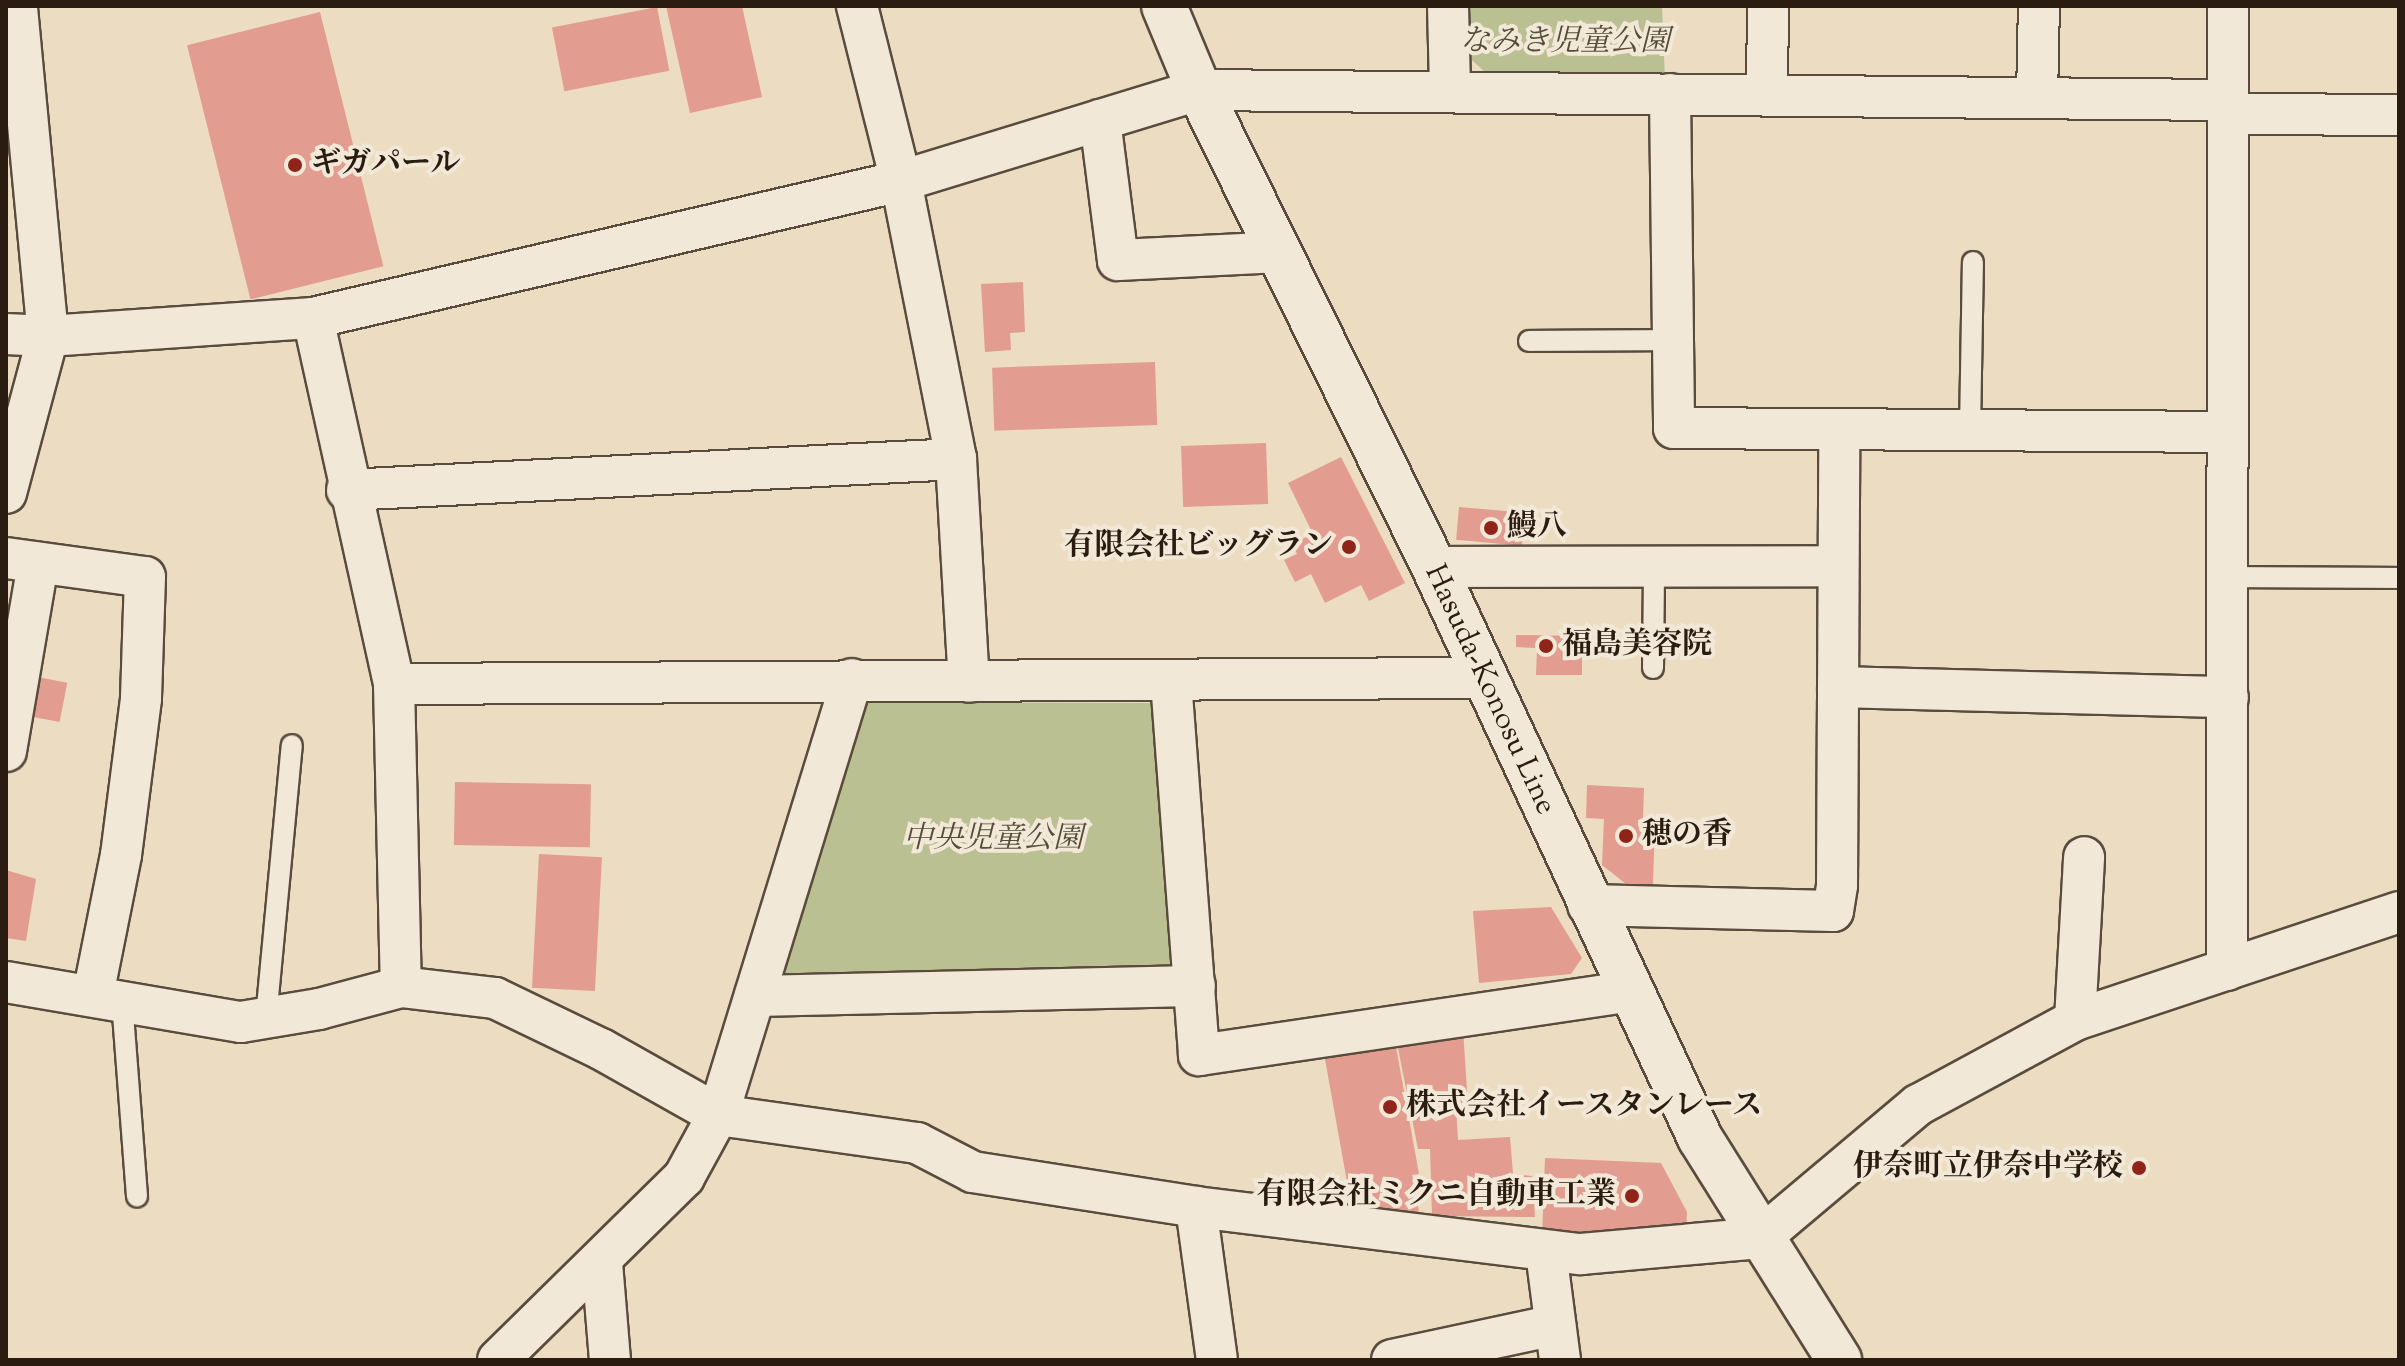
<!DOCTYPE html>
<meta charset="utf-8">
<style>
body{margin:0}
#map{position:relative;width:2405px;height:1366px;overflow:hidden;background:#ebdcc2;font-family:"Sorts Mill Goudy","Noto Serif JP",serif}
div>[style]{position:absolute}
.green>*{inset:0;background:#bac092}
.building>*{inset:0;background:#e29c90;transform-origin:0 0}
.roads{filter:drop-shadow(2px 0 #5a4c3d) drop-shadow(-2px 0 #5a4c3d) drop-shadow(0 2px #5a4c3d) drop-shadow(0 -2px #5a4c3d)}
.service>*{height:20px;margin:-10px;padding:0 10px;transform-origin:10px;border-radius:10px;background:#f2e8d7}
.minor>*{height:40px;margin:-20px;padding:0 20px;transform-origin:20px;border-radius:20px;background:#f2e8d7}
.secondary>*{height:44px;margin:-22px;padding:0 22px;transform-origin:22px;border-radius:22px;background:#f2e8d7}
.dots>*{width:22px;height:22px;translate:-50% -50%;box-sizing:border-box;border:4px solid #f2e8d7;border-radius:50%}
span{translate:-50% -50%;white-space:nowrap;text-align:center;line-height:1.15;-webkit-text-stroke:8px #f2e8d7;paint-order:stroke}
.park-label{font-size:30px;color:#554d38;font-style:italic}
.poi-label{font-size:30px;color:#2a1c11;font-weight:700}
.left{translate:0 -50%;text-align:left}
.right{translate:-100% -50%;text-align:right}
.street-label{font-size:30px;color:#2a1c11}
.frame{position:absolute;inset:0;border:8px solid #2a1c11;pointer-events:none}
</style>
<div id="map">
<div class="green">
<div style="clip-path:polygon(1466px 6px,1662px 6px,1665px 81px,1494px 80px,1465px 54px)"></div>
<div style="clip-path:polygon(867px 702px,1153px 703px,1175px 978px,778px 976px)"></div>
</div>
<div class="building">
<div style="clip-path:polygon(666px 6px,742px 6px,762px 97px,690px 113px)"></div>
<div style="left:657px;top:7px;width:65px;height:107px;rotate:79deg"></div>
<div style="left:320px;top:12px;width:262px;height:137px;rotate:76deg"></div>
<div style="clip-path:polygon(1023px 282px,1025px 332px,1010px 333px,1011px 350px,985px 352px,981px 284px)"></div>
<div style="left:1155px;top:362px;width:63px;height:163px;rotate:88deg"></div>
<div style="left:1266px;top:443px;width:61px;height:85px;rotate:88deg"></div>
<div style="clip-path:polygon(1341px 457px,1405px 583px,1369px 601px,1361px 585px,1325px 603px,1311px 574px,1295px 582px,1284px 560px,1297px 554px,1292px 544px,1313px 534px,1288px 483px)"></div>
<div style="left:1459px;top:507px;width:66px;height:33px;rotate:5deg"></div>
<div style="clip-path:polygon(1516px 635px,1582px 636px,1582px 675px,1536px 675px,1537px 648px,1516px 647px)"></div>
<div style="left:27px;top:675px;width:41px;height:40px;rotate:11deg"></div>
<div style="left:455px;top:782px;width:136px;height:63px;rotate:1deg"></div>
<div style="clip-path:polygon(1587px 785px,1644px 788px,1643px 819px,1655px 820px,1653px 885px,1626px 884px,1602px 865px,1604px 819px,1586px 818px)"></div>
<div style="left:539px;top:854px;width:63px;height:134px;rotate:3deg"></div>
<div style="clip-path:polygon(6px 870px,36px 879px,26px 941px,6px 938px)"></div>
<div style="clip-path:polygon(1551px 907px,1582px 958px,1571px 974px,1479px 983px,1473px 911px)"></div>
<div style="clip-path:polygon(1463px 1029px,1468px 1106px,1456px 1107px,1458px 1140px,1510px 1137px,1513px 1174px,1532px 1176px,1535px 1217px,1432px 1216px,1430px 1149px,1418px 1149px,1396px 1038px)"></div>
<div style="clip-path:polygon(1394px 1036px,1419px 1174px,1412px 1175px,1420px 1217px,1365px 1209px,1366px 1190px,1349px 1193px,1323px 1048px)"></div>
<div style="clip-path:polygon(1545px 1158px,1661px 1163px,1687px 1212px,1686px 1236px,1542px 1237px)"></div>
</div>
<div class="roads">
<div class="service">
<div style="left:1529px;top:341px;width:144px;rotate:-0.4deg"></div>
<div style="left:1970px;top:430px;width:168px;rotate:-89deg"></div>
<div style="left:2228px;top:577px;width:171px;rotate:0.3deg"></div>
<div style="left:1653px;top:668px;width:101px;rotate:-89.4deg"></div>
<div style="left:122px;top:1001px;width:196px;rotate:85.6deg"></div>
<div style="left:266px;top:1018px;width:274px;rotate:-84.6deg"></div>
</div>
<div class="minor">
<div style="left:857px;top:6px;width:180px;rotate:75.9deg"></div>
<div style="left:901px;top:181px;width:283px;rotate:78.8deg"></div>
<div style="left:956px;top:459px;width:223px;rotate:86.7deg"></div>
<div style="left:1448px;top:6px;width:84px;rotate:88.6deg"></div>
<div style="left:1670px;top:94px;width:334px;rotate:89.3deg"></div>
<div style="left:1674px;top:428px;width:554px;rotate:0.41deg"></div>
<div style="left:1767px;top:95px;width:89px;rotate:-89.4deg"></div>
<div style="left:2037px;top:98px;width:92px;rotate:-88.8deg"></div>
<div style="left:2228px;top:114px;width:171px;rotate:0.3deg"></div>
<div style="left:1100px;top:120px;width:141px;rotate:82.7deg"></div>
<div style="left:1118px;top:260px;width:162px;rotate:-2.8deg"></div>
<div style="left:313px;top:318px;width:375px;rotate:77.5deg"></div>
<div style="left:394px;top:684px;width:303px;rotate:88.7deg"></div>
<div style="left:6px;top:334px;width:42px;rotate:2.7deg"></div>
<div style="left:48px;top:336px;width:266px;rotate:-3.9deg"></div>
<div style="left:313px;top:318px;width:604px;rotate:-13.12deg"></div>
<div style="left:901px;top:181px;width:312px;rotate:-17deg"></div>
<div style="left:1199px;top:90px;width:1029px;rotate:0.56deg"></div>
<div style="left:347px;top:490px;width:610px;rotate:-2.91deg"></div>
<div style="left:6px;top:493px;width:163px;rotate:-75deg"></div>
<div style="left:48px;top:336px;width:331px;rotate:-95.4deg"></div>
<div style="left:6px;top:558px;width:140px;rotate:7.8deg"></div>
<div style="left:145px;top:577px;width:122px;rotate:91.9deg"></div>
<div style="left:141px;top:699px;width:157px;rotate:97.3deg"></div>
<div style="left:121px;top:855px;width:143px;rotate:101.3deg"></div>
<div style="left:1434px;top:567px;width:404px;rotate:-0.1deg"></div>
<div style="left:1171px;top:681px;width:375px;rotate:85.7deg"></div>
<div style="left:1199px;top:1055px;width:437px;rotate:-8.4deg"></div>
<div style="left:394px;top:684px;width:1090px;rotate:-0.32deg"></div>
<div style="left:1838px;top:687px;width:390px;rotate:1.5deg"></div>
<div style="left:6px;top:751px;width:191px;rotate:-80.3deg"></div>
<div style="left:1588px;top:905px;width:245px;rotate:1.4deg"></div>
<div style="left:1833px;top:911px;width:26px;rotate:-81deg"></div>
<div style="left:1837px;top:885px;width:456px;rotate:-89.7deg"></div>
<div style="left:2227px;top:970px;width:964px;rotate:-89.94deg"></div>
<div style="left:6px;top:982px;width:238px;rotate:9.7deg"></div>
<div style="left:241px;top:1022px;width:79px;rotate:-9.5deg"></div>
<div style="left:319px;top:1009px;width:85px;rotate:-15deg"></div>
<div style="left:401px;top:987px;width:95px;rotate:6.7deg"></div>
<div style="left:495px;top:998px;width:118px;rotate:25.7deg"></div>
<div style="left:601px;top:1049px;width:134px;rotate:29.4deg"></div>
<div style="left:718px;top:1115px;width:201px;rotate:8deg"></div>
<div style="left:917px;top:1143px;width:63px;rotate:27.4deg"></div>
<div style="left:973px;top:1172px;width:226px;rotate:8.9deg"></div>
<div style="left:1196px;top:1207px;width:388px;rotate:7deg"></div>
<div style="left:1581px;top:1254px;width:180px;rotate:-5.1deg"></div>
<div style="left:1760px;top:1238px;width:207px;rotate:-40.1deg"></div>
<div style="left:1918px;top:1105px;width:179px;rotate:-28.4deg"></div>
<div style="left:2075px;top:1020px;width:342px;rotate:-18.4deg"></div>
<div style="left:755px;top:996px;width:440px;rotate:-1.3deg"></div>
<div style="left:2075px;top:1020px;width:163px;rotate:-86.8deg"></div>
<div style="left:1196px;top:1207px;width:154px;rotate:82.2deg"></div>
<div style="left:1546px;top:1252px;width:109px;rotate:82.6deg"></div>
<div style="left:602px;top:1263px;width:97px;rotate:85.3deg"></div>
<div style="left:498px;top:1360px;width:261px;rotate:-44.5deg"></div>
<div style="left:684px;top:1177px;width:71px;rotate:-61.3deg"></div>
<div style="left:718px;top:1115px;width:456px;rotate:-72.9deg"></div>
<div style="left:1392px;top:1360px;width:167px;rotate:-12.1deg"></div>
</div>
<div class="secondary">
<div style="left:1164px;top:6px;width:91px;rotate:67.4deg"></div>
<div style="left:1199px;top:90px;width:532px;rotate:63.77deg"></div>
<div style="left:1434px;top:567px;width:630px;rotate:65.02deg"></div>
<div style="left:1700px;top:1138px;width:262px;rotate:57.9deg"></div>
</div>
</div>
<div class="dots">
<div style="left:295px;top:165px;background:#8f2418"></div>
<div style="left:1491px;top:528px;background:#8f2418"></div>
<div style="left:1349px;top:547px;background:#8f2418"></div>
<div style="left:1546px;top:646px;background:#8f2418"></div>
<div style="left:1626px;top:836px;background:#8f2418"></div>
<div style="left:1390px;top:1107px;background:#8f2418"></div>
<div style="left:2139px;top:1168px;background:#8f2418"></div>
<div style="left:1632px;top:1196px;background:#8f2418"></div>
</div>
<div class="park-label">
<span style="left:1565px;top:43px">なみき児童公園</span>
<span style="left:993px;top:840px">中央児童公園</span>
</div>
<div class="poi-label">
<span class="left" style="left:311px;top:165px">ギガパール</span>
<span class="left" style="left:1507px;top:528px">鰻八</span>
<span class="right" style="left:1333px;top:547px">有限会社ビッグラン</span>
<span class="left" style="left:1562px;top:646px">福島美容院</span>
<span class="left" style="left:1642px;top:836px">穂の香</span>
<span class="left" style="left:1406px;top:1107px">株式会社イースタンレース</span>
<span class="right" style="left:2123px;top:1168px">伊奈町立伊奈中学校</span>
<span class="right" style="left:1616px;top:1196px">有限会社ミクニ自動車工業</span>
</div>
<div class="street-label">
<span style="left:1489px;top:690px;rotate:65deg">Hasuda-Konosu Line</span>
</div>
<div class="frame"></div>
</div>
